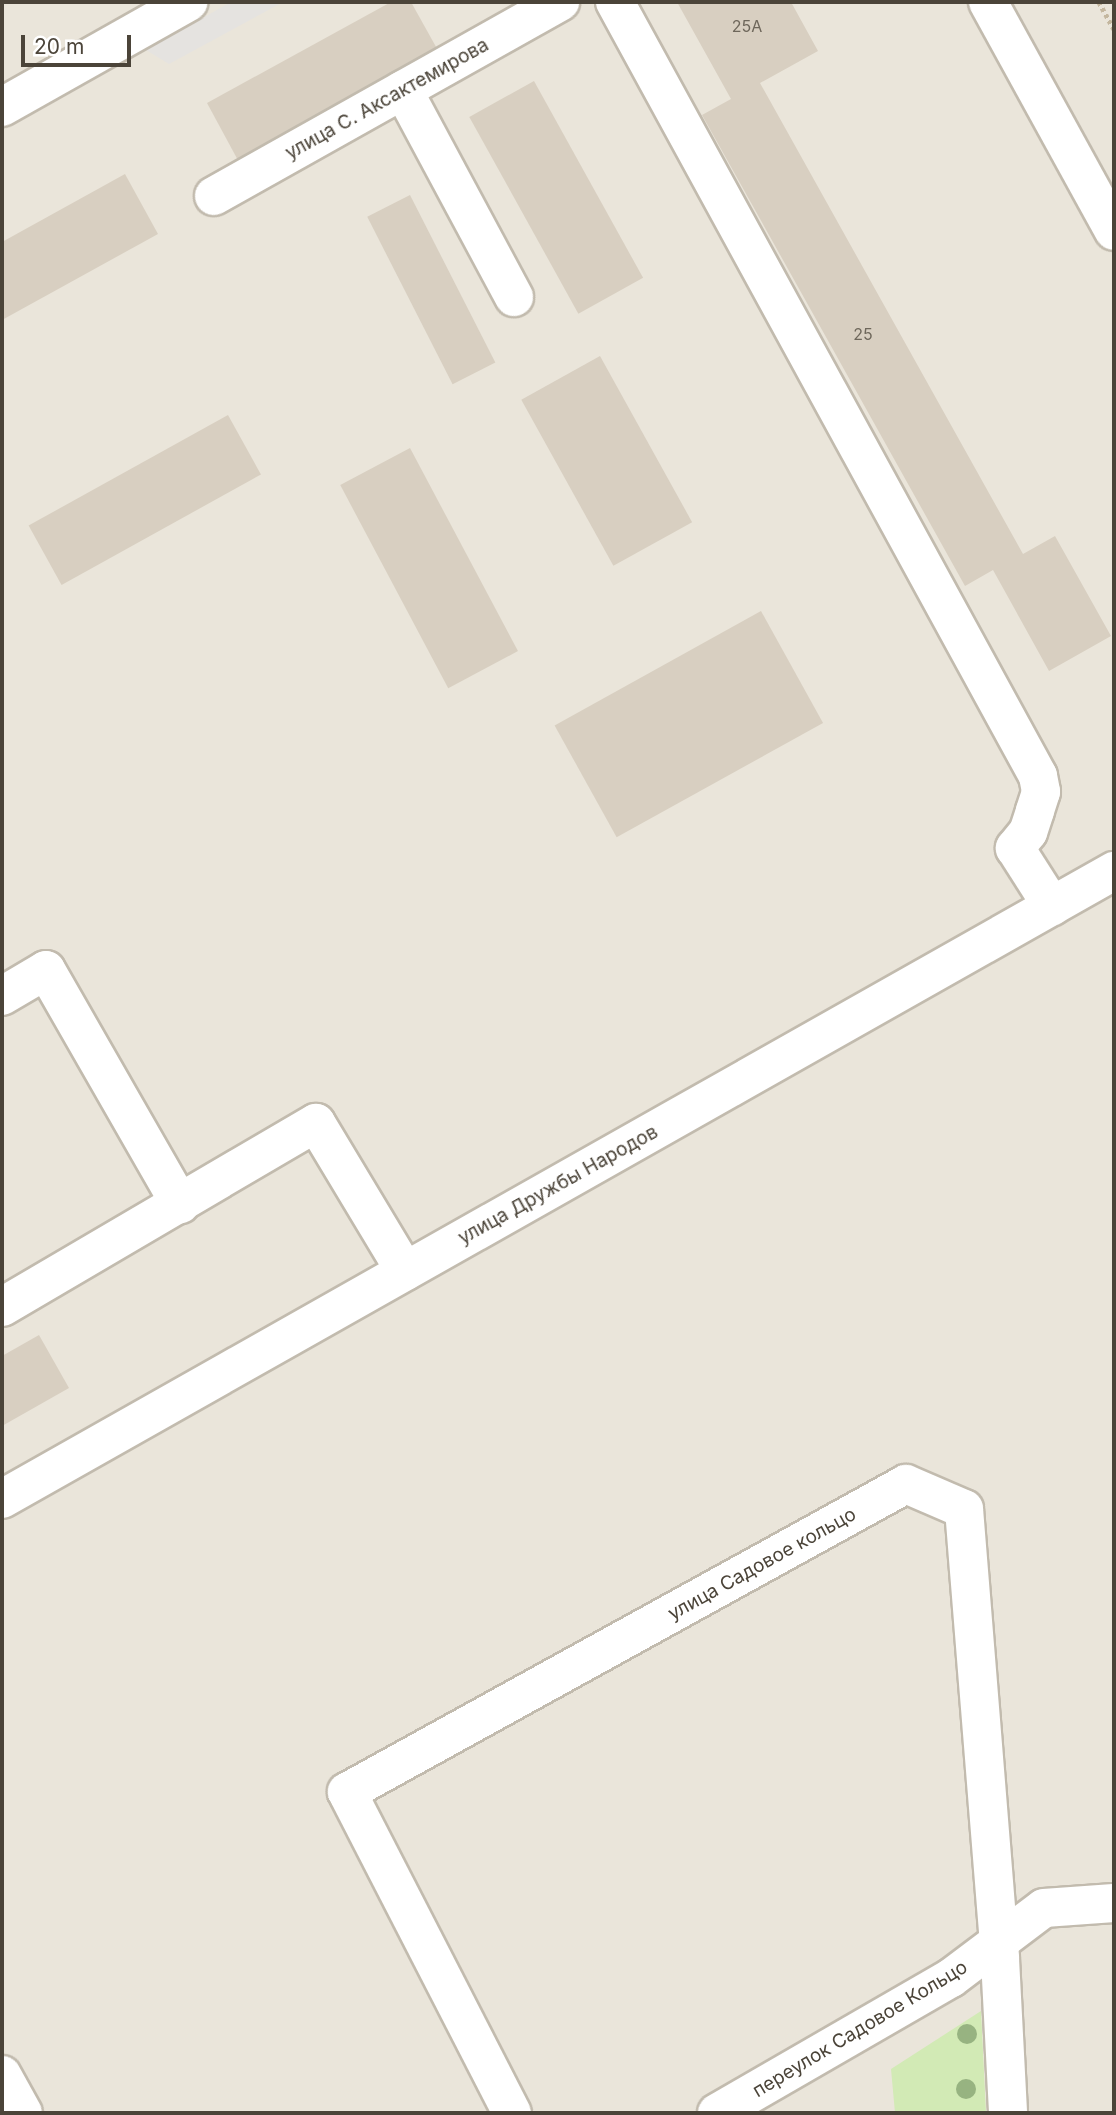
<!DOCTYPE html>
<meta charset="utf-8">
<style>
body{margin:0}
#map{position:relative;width:1116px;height:2115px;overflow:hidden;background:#f6f3ec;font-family:Inter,sans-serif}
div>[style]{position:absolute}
.residential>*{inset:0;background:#eae5da;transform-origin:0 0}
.green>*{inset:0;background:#d2eab5}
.parking>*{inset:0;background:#e5e3e0}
.building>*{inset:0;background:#d8cfc1;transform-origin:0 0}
.path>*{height:4.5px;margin-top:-2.25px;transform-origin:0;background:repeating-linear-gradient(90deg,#c4b79f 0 3.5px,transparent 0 7px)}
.roads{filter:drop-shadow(2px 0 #c2bbae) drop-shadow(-2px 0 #c2bbae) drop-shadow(0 2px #c2bbae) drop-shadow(0 -2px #c2bbae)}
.minor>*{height:38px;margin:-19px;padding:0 19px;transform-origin:19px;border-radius:19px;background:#fff}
.trees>*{width:20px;height:20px;margin:-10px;border-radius:50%;background:#97b381}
span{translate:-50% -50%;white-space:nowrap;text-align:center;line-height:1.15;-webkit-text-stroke:7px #fff;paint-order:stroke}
.number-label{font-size:16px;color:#6e675b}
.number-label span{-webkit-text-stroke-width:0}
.street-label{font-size:19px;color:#4b4439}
.frame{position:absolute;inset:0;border:4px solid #4b4439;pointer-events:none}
.scale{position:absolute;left:21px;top:35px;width:110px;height:32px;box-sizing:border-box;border:4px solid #4b4439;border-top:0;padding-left:9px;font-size:21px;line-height:24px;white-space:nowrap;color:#4b4439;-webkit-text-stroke:5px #fff;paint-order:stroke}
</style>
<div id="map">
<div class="residential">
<div style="left:2px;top:2px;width:1112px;height:2111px"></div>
</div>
<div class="green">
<div style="clip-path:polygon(981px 2011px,986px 2113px,895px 2113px,891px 2069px)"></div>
</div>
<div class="parking">
<div style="clip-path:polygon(231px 2px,283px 2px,169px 64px,146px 50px)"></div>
</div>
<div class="building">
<div style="clip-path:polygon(391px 2px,411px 2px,440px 54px,240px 164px,207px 103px)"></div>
<div style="clip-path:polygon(677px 2px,791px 2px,818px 51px,760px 83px,1023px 554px,1055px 536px,1111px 636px,1049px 671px,993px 570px,965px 586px,702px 115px,731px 99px)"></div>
<div style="left:534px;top:81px;width:225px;height:74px;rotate:61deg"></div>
<div style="clip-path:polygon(125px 174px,158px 234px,2px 320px,2px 242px)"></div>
<div style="left:410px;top:195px;width:188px;height:48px;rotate:63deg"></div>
<div style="left:600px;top:356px;width:190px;height:90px;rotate:61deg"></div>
<div style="left:228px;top:415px;width:68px;height:228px;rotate:61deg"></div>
<div style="left:410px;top:448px;width:230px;height:79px;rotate:62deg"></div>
<div style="left:761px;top:611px;width:128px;height:236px;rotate:61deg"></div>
<div style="clip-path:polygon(39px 1335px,69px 1388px,2px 1426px,2px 1356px)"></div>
</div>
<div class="path">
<div style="left:1099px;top:2px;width:31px;rotate:61deg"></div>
</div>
<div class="roads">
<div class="minor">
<div style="left:615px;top:2px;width:882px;rotate:61.34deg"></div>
<div style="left:1038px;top:776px;width:16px;rotate:79deg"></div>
<div style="left:1041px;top:792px;width:20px;rotate:108deg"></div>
<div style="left:1035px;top:811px;width:22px;rotate:108deg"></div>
<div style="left:1028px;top:832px;width:21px;rotate:129deg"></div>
<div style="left:1015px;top:848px;width:69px;rotate:57.5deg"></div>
<div style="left:988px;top:2px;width:261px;rotate:61.2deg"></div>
<div style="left:403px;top:90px;width:235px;rotate:61.8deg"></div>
<div style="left:2px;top:107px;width:214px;rotate:-29.4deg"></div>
<div style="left:214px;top:196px;width:397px;rotate:-29.3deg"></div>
<div style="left:2px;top:996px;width:51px;rotate:-30.6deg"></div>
<div style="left:46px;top:970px;width:270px;rotate:60.2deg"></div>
<div style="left:2px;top:1307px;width:364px;rotate:-30.4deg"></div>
<div style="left:316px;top:1123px;width:173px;rotate:59deg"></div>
<div style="left:2px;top:1499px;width:1277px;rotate:-29.46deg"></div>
<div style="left:2px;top:2075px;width:43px;rotate:61.1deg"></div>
<div style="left:512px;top:2113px;width:361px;rotate:-117.2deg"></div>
<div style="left:347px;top:1792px;width:638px;rotate:-28.85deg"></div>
<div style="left:906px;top:1484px;width:63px;rotate:23.3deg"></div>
<div style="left:964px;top:1509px;width:451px;rotate:85.4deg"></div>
<div style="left:1000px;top:1959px;width:154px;rotate:87deg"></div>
<div style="left:717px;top:2113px;width:270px;rotate:-30deg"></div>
<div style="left:951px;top:1978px;width:116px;rotate:-37deg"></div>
<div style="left:1044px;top:1908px;width:70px;rotate:-4.1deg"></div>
</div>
</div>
<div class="trees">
<div style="left:967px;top:2034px"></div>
<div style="left:966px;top:2089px"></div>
</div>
<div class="number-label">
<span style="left:747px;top:26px">25А</span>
<span style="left:863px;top:334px">25</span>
</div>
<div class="street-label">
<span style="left:387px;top:99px;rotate:-29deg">улица С. Аксактемирова</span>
<span style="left:558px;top:1185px;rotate:-29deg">улица Дружбы Народов</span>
<span style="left:762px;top:1564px;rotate:-29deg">улица Садовое кольцо</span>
<span style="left:860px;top:2029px;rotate:-31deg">переулок Садовое Кольцо</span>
</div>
<div class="frame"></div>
<div class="scale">20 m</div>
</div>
